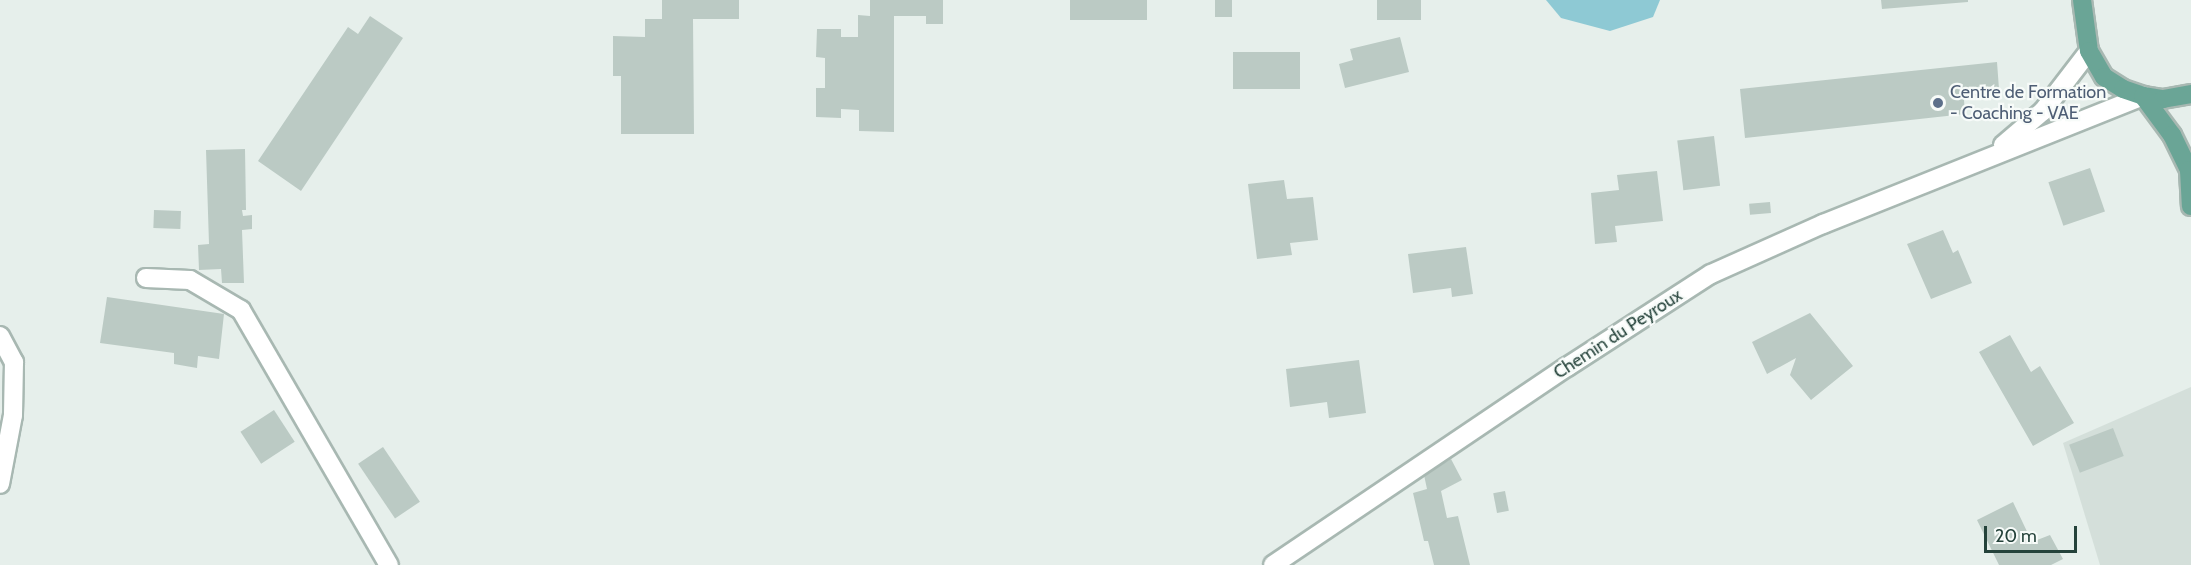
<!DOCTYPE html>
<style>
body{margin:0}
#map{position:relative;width:2191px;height:565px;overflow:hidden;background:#e6efeb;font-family:Cabin,sans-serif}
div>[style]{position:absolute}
.built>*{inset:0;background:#d4dfda}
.water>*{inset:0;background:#8ec9d4}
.building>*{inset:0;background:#bbcac4;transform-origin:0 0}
.roads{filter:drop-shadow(2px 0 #a8b8b2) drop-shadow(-2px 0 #a8b8b2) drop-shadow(0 2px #a8b8b2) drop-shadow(0 -2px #a8b8b2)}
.service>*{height:18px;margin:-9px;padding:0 9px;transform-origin:9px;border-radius:9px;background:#fff}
.minor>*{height:18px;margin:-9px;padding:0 9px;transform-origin:9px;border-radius:9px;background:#fff}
.primary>*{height:18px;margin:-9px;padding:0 9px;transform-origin:9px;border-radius:9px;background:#6aa596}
.dots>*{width:16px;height:16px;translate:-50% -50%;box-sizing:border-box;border:3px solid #f7fbf9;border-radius:50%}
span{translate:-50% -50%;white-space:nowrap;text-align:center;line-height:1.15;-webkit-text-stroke:4.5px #f7fbf9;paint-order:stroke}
.service-label{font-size:18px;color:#4e5e75}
.left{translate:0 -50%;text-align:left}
.street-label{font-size:18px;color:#24423a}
.scale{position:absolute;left:1984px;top:526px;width:93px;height:27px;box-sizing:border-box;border:3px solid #24423a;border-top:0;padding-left:8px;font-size:18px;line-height:21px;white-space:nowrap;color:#24423a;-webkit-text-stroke:4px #f7fbf9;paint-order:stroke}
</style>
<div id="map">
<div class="built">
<div style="clip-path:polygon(2191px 387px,2191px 565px,2100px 565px,2063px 443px)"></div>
</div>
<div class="water">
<div style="clip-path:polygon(1546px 0,1660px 0,1653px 17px,1610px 31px,1561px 18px)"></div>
</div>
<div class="building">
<div style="clip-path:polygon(662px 0,739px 0,739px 19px,693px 19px,694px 134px,621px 134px,621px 76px,613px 76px,613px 36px,645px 37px,645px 19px,662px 19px)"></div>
<div style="clip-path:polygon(870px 0,943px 0,943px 24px,926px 24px,926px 16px,894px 16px,894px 132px,859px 131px,859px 110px,841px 109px,841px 118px,816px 117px,816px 88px,825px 88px,825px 58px,816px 57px,817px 29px,841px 29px,841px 37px,858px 37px,858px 15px,870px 16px)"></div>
<div style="left:1070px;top:0;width:77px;height:20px"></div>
<div style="left:1215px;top:0;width:17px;height:17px"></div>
<div style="left:1377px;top:0;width:44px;height:20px"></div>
<div style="clip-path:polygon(1881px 0,1968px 0,1968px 2px,1882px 9px)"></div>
<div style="clip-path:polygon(370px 16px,403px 38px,301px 191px,258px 161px,348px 27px,358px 34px)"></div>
<div style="clip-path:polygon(1400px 37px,1409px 72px,1345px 88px,1339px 64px,1353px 60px,1350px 49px)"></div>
<div style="left:1233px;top:52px;width:67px;height:37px"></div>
<div style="clip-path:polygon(1997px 62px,1999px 89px,1964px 100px,1965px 114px,1745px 138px,1740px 89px)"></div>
<div style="left:1714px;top:136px;width:50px;height:37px;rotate:83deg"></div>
<div style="clip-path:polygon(245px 149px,246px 210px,242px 210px,243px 216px,252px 215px,252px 229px,242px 230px,244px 283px,222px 283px,221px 269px,199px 270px,198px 245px,209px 244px,206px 150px)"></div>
<div style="left:2090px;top:168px;width:46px;height:44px;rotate:71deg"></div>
<div style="clip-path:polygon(1657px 171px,1663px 221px,1615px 226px,1617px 242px,1595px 244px,1591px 193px,1619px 190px,1617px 175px)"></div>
<div style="clip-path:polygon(1284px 180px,1287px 199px,1313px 197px,1318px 240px,1290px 243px,1292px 255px,1257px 259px,1248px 184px)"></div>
<div style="left:1770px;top:202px;width:11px;height:21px;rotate:85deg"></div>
<div style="left:154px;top:210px;width:27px;height:18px;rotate:2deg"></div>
<div style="clip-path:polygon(1943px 230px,1953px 253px,1958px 250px,1972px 283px,1931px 299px,1907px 244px)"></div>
<div style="clip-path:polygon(1466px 247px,1473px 294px,1452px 297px,1451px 288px,1413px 293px,1408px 254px)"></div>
<div style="clip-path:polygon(107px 297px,224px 314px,219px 359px,198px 356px,197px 368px,174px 364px,174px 353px,100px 343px)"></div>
<div style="clip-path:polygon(1810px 313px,1853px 366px,1811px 400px,1790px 375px,1796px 358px,1767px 374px,1752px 342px)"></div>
<div style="clip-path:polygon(2010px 335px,2031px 372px,2040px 366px,2074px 423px,2033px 446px,1979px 352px)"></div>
<div style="clip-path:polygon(1359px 360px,1366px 413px,1329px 418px,1327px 402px,1290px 407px,1286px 369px)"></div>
<div style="left:274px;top:410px;width:38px;height:40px;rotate:57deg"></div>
<div style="left:2113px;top:428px;width:30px;height:47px;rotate:69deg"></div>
<div style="left:383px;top:447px;width:66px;height:30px;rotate:56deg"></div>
<div style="clip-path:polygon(1451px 459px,1462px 480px,1441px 491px,1447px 518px,1458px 516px,1470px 565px,1434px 565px,1428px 541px,1424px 541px,1413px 493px,1427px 489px,1424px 475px)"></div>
<div style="left:1505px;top:491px;width:20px;height:12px;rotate:79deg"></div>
<div style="clip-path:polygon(2013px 502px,2032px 542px,2050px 535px,2063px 559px,2051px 565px,1999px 565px,1977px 520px)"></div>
</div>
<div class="roads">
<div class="service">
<div style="left:146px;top:278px;width:44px;rotate:2.6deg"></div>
<div style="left:190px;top:280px;width:59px;rotate:30.5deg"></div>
<div style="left:241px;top:310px;width:295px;rotate:59.9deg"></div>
</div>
<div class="minor">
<div style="left:2003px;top:145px;width:52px;rotate:-40.4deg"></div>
<div style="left:2043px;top:111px;width:76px;rotate:-52.5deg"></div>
<div style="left:0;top:336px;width:30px;rotate:62deg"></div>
<div style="left:14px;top:362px;width:53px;rotate:91.1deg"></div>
<div style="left:13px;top:415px;width:70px;rotate:100.7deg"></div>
<div style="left:1273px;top:565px;width:354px;rotate:-34deg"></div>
<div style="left:1567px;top:367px;width:171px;rotate:-32.9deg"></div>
<div style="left:1711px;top:274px;width:123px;rotate:-24.1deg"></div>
<div style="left:1823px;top:224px;width:345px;rotate:-21.8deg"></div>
</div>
<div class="primary">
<div style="left:2082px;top:0;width:51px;rotate:82.2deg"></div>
<div style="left:2089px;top:51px;width:30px;rotate:60deg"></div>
<div style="left:2104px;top:77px;width:22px;rotate:32deg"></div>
<div style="left:2123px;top:89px;width:21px;rotate:19deg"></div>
<div style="left:2143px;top:96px;width:20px;rotate:9deg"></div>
<div style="left:2163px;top:99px;width:28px;rotate:-10deg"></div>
<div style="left:2143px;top:96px;width:49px;rotate:53.4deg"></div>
<div style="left:2172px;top:135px;width:39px;rotate:64deg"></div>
<div style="left:2189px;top:170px;width:36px;rotate:87deg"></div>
</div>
</div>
<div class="dots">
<div style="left:1938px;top:103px;background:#5c6f8a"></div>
</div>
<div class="service-label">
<span class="left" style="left:1950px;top:103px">Centre de Formation<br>- Coaching - VAE</span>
</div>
<div class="street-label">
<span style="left:1618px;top:334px;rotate:-33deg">Chemin du Peyroux</span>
</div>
<div class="scale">20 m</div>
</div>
